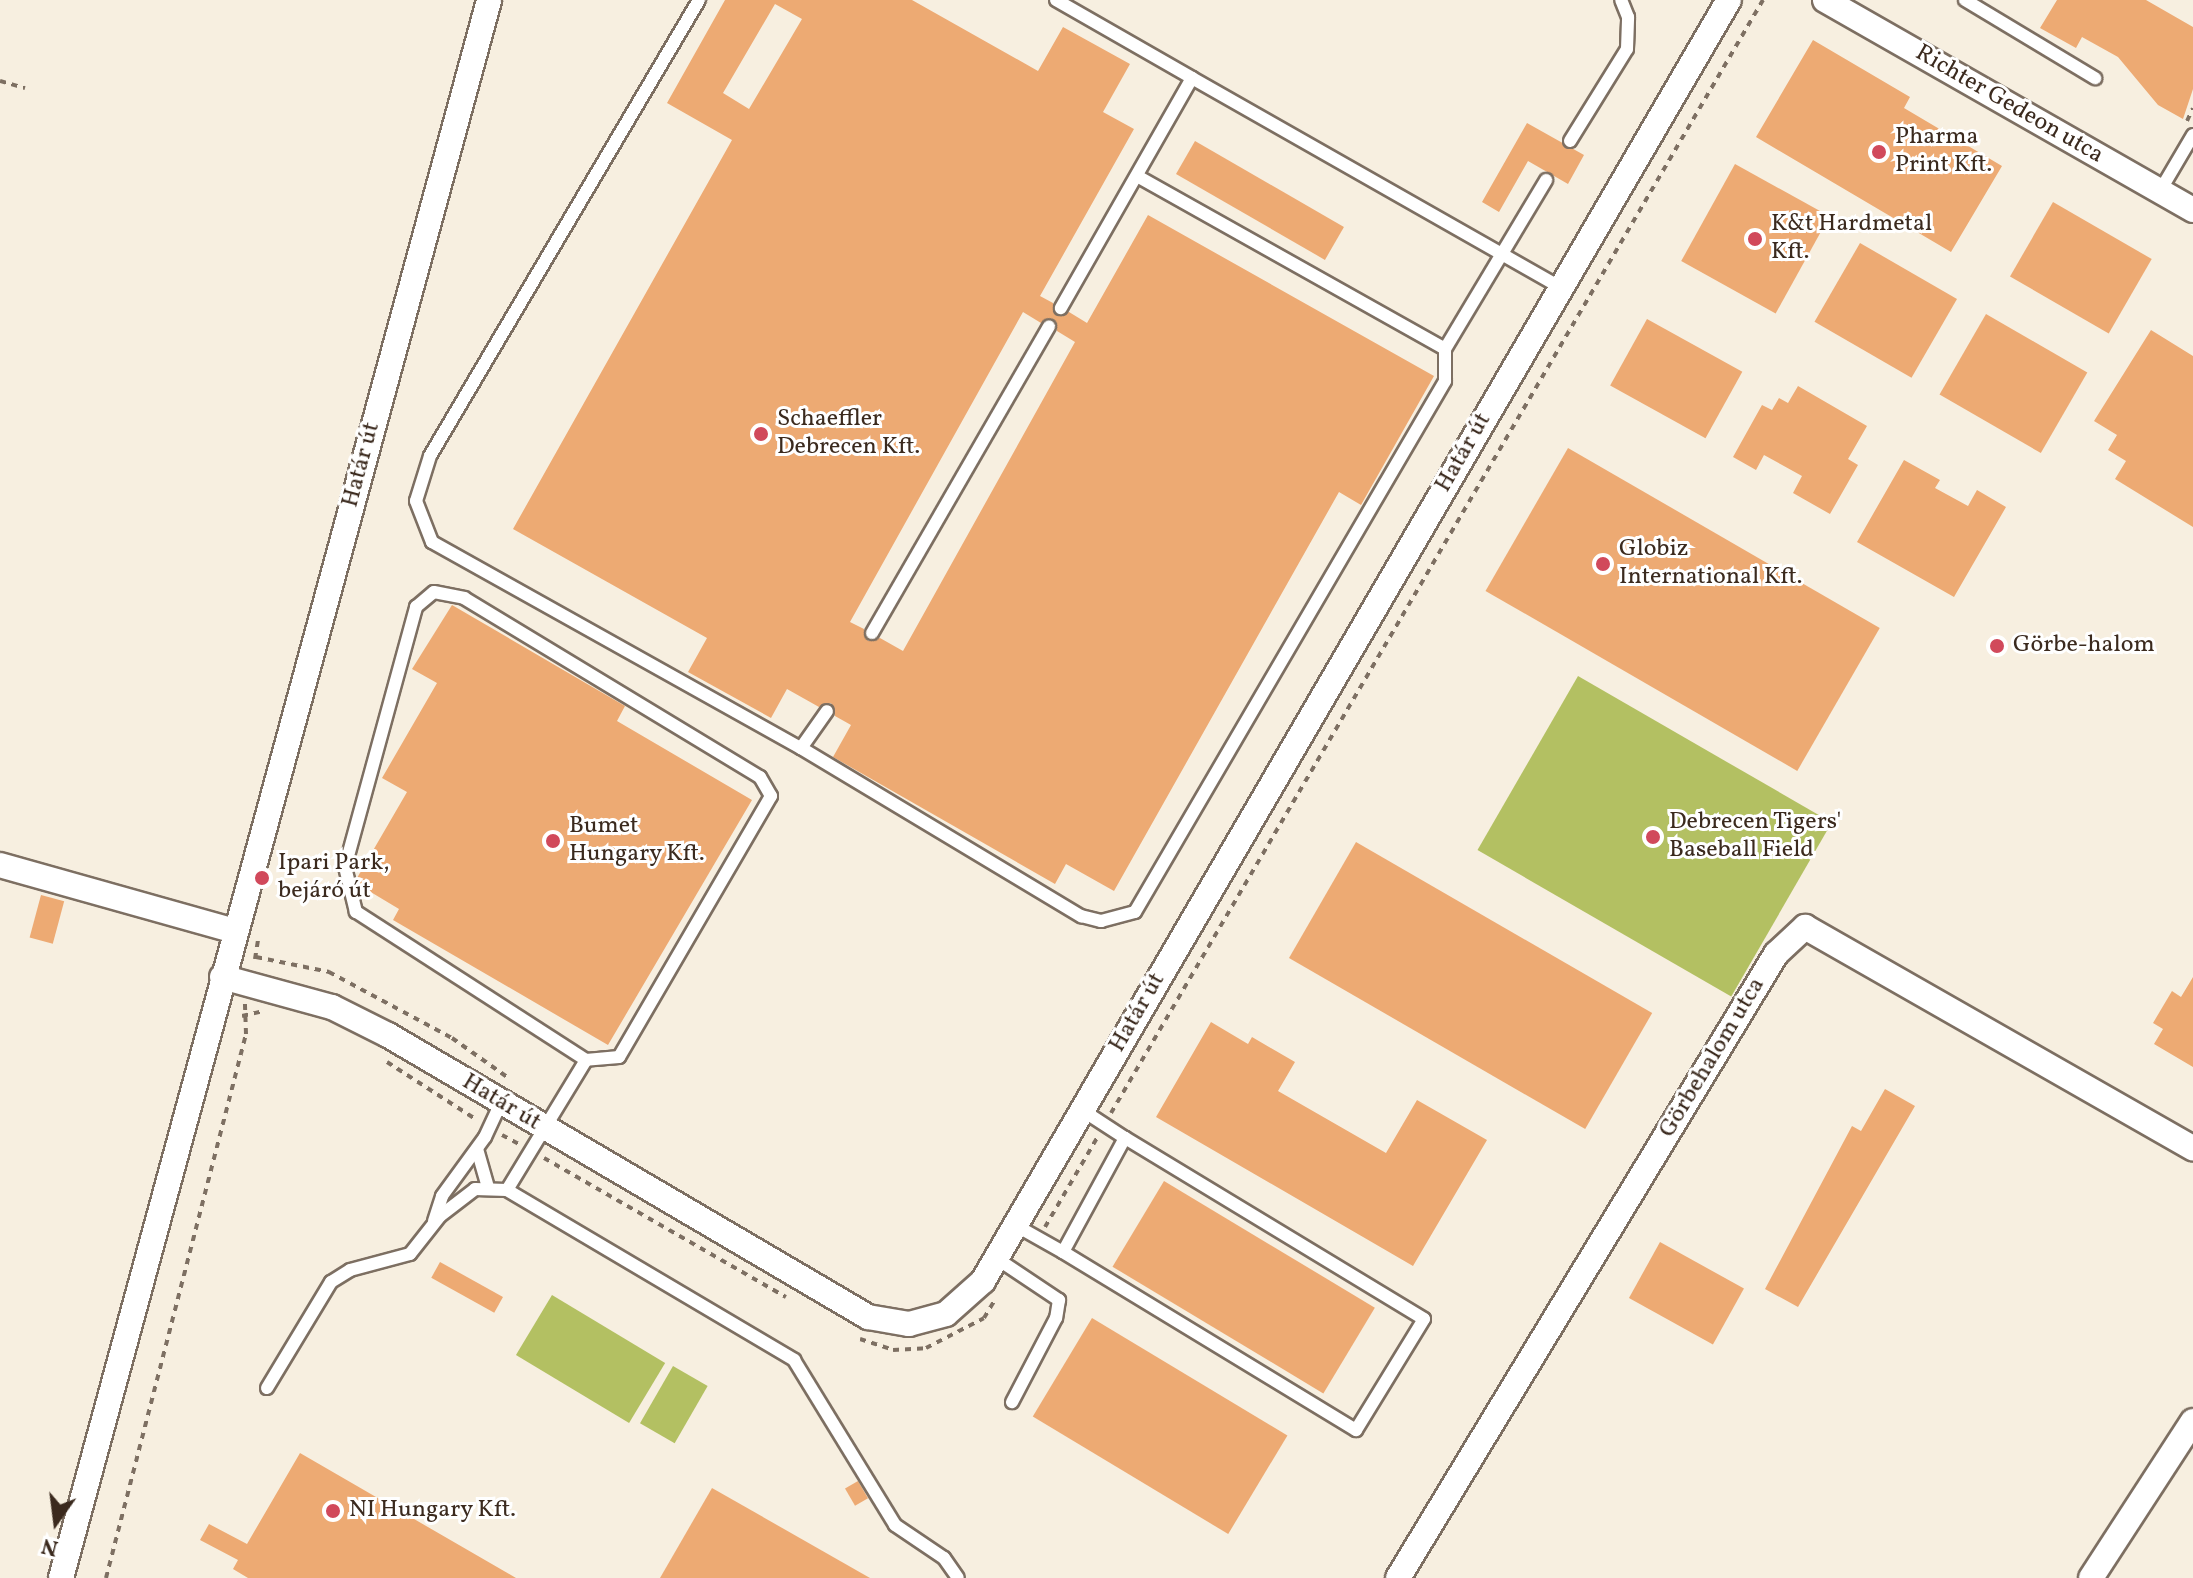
<!DOCTYPE html>
<meta charset="utf-8">
<style>
body{margin:0}
#map{position:relative;width:2193px;height:1578px;overflow:hidden;background:#f7efe0;font-family:Vollkorn,serif}
div>[style]{position:absolute}
.green>*{inset:0;background:#b3c062;transform-origin:0 0}
.building>*{inset:0;background:#edaa73;transform-origin:0 0}
.path>*{height:4px;margin-top:-2px;transform-origin:0;background:repeating-linear-gradient(90deg,#7d6f62 0 6px,transparent 0 12px)}
.roads{filter:drop-shadow(2px 0 #7d6f62) drop-shadow(-2px 0 #7d6f62) drop-shadow(0 2px #7d6f62) drop-shadow(0 -2px #7d6f62)}
.service>*{height:12px;margin:-6px;padding:0 6px;transform-origin:6px;border-radius:6px;background:#fff}
.minor>*{height:24px;margin:-12px;padding:0 12px;transform-origin:12px;border-radius:12px;background:#fff}
.dots>*{width:22px;height:22px;translate:-50% -50%;box-sizing:border-box;border:4px solid #fff;border-radius:50%}
span{translate:-50% -50%;white-space:nowrap;text-align:center;line-height:1.15;-webkit-text-stroke:6px #fff;paint-order:stroke}
.street-label{font-size:24px;color:#3b2a1e}
.poi-label{font-size:24px;color:#3b2a1e}
.left{translate:0 -50%;text-align:left}
.north{position:absolute;left:16px;top:1482px;width:80px;height:80px;-webkit-text-stroke:6px #fff;paint-order:stroke;rotate:194deg;font-size:22px;font-weight:700;line-height:32px;text-align:center;color:#3b2a1e}
.north::after{content:'';display:block;margin:auto;width:28px;height:36px;background:#3b2a1e;clip-path:polygon(50% 0,100% 100%,50% 72%,0 100%)}
</style>
<div id="map">
<div class="green">
<div style="left:1578px;top:676px;width:293px;height:201px;rotate:30deg"></div>
<div style="left:552px;top:1295px;width:132px;height:70px;rotate:31deg"></div>
<div style="left:673px;top:1366px;width:40px;height:66px;rotate:30deg"></div>
</div>
<div class="building">
<div style="clip-path:polygon(evenodd,725px 0,912px 0,1038px 71px,1063px 27px,1130px 64px,1103px 112px,1134px 129px,1040px 296px,1053px 303px,1056px 315px,1069px 312px,1087px 323px,1148px 215px,1434px 376px,1361px 505px,1339px 492px,1114px 891px,1066px 864px,1055px 884px,833px 757px,851px 725px,835px 716px,831px 703px,819px 707px,787px 689px,771px 718px,688px 672px,707px 638px,513px 529px,732px 140px,667px 103px,725px 0,775px 4px,802px 19px,749px 109px,723px 93px,775px 4px,725px 0,1023px 312px,1041px 323px,1053px 319px,1057px 331px,1075px 342px,903px 651px,880px 638px,868px 641px,864px 629px,850px 622px,1023px 312px)"></div>
<div style="clip-path:polygon(2057px 0,2146px 0,2193px 27px,2193px 89px,2183px 119px,2158px 105px,2118px 57px,2082px 37px,2076px 48px,2040px 28px)"></div>
<div style="clip-path:polygon(1813px 40px,1910px 97px,1904px 108px,2002px 166px,1951px 252px,1756px 137px)"></div>
<div style="clip-path:polygon(1527px 123px,1584px 155px,1568px 184px,1528px 161px,1499px 212px,1482px 202px)"></div>
<div style="left:1195px;top:141px;width:172px;height:38px;rotate:30deg"></div>
<div style="left:1735px;top:164px;width:108px;height:111px;rotate:29deg"></div>
<div style="left:2053px;top:202px;width:114px;height:86px;rotate:30deg"></div>
<div style="left:1860px;top:243px;width:112px;height:91px;rotate:30deg"></div>
<div style="left:1986px;top:314px;width:117px;height:93px;rotate:30deg"></div>
<div style="left:1647px;top:319px;width:109px;height:76px;rotate:29deg"></div>
<div style="clip-path:polygon(2151px 330px,2193px 356px,2193px 527px,2115px 479px,2126px 461px,2108px 450px,2117px 435px,2094px 421px)"></div>
<div style="clip-path:polygon(1798px 386px,1867px 426px,1848px 459px,1858px 465px,1830px 514px,1793px 493px,1802px 476px,1764px 455px,1756px 470px,1733px 457px,1762px 405px,1772px 410px,1779px 398px,1788px 403px)"></div>
<div style="left:1568px;top:448px;width:360px;height:165px;rotate:30deg"></div>
<div style="clip-path:polygon(1904px 460px,1940px 480px,1935px 488px,1968px 506px,1977px 490px,2006px 507px,1954px 597px,1857px 542px)"></div>
<div style="clip-path:polygon(452px 605px,625px 706px,617px 721px,752px 800px,608px 1045px,393px 920px,399px 909px,359px 885px,357px 878px,407px 792px,382px 778px,437px 683px,412px 669px)"></div>
<div style="left:1356px;top:842px;width:342px;height:134px;rotate:30deg"></div>
<div style="left:41px;top:895px;width:24px;height:44px;rotate:15deg"></div>
<div style="clip-path:polygon(2193px 977px,2193px 1067px,2154px 1044px,2163px 1029px,2153px 1023px,2172px 991px,2181px 997px)"></div>
<div style="clip-path:polygon(1211px 1022px,1248px 1044px,1252px 1037px,1295px 1062px,1278px 1091px,1386px 1153px,1417px 1100px,1487px 1140px,1413px 1266px,1156px 1117px)"></div>
<div style="clip-path:polygon(1885px 1089px,1915px 1106px,1798px 1307px,1765px 1289px,1852px 1126px,1861px 1131px)"></div>
<div style="left:1164px;top:1181px;width:246px;height:100px;rotate:31deg"></div>
<div style="left:1660px;top:1242px;width:96px;height:64px;rotate:29deg"></div>
<div style="left:440px;top:1262px;width:72px;height:18px;rotate:29deg"></div>
<div style="left:1092px;top:1318px;width:228px;height:115px;rotate:31deg"></div>
<div style="clip-path:polygon(300px 1453px,516px 1578px,248px 1578px,233px 1569px,238px 1560px,200px 1540px,209px 1524px,247px 1544px)"></div>
<div style="left:858px;top:1481px;width:20px;height:15px;rotate:60deg"></div>
<div style="clip-path:polygon(712px 1488px,870px 1578px,660px 1578px)"></div>
</div>
<div class="path">
<div style="left:0;top:81px;width:26px;rotate:16deg"></div>
<div style="left:2187px;top:121px;width:14px;rotate:-65deg"></div>
<div style="left:256px;top:957px;width:75px;rotate:11.6deg"></div>
<div style="left:329px;top:972px;width:140px;rotate:28.2deg"></div>
<div style="left:452px;top:1038px;width:71px;rotate:35.3deg"></div>
<div style="left:255px;top:959px;width:19px;rotate:-81deg"></div>
<div style="left:242px;top:1016px;width:22px;rotate:-13deg"></div>
<div style="left:387px;top:1062px;width:107px;rotate:32.8deg"></div>
<div style="left:1111px;top:1113px;width:1290px;rotate:-59.64deg"></div>
<div style="left:502px;top:1135px;width:19px;rotate:28deg"></div>
<div style="left:544px;top:1158px;width:279px;rotate:29.9deg"></div>
<div style="left:1045px;top:1227px;width:103px;rotate:-59.7deg"></div>
<div style="left:860px;top:1339px;width:35px;rotate:18deg"></div>
<div style="left:893px;top:1350px;width:33px;rotate:-3deg"></div>
<div style="left:926px;top:1348px;width:65px;rotate:-27.3deg"></div>
<div style="left:984px;top:1318px;width:21px;rotate:-59deg"></div>
<div style="left:106px;top:1578px;width:562px;rotate:-75.57deg"></div>
<div style="left:246px;top:1034px;width:31px;rotate:-92deg"></div>
</div>
<div class="roads">
<div class="service">
<div style="left:699px;top:0;width:529px;rotate:120.54deg"></div>
<div style="left:430px;top:456px;width:47px;rotate:107.3deg"></div>
<div style="left:416px;top:501px;width:44px;rotate:68.7deg"></div>
<div style="left:432px;top:542px;width:423px;rotate:29.2deg"></div>
<div style="left:801px;top:748px;width:45px;rotate:-54.9deg"></div>
<div style="left:1056px;top:0;width:157px;rotate:29.8deg"></div>
<div style="left:1192px;top:78px;width:265px;rotate:119.7deg"></div>
<div style="left:1965px;top:0;width:152px;rotate:31deg"></div>
<div style="left:1192px;top:78px;width:425px;rotate:29.6deg"></div>
<div style="left:1570px;top:141px;width:108px;rotate:-58.2deg"></div>
<div style="left:1627px;top:49px;width:32px;rotate:-88deg"></div>
<div style="left:1628px;top:17px;width:18px;rotate:-112deg"></div>
<div style="left:1137px;top:176px;width:353px;rotate:29.3deg"></div>
<div style="left:2160px;top:191px;width:65px;rotate:-59.5deg"></div>
<div style="left:872px;top:633px;width:354px;rotate:-60deg"></div>
<div style="left:801px;top:748px;width:327px;rotate:31deg"></div>
<div style="left:1081px;top:916px;width:21px;rotate:14deg"></div>
<div style="left:1101px;top:921px;width:35px;rotate:-15deg"></div>
<div style="left:1135px;top:912px;width:615px;rotate:-59.72deg"></div>
<div style="left:1445px;top:381px;width:32px;rotate:-90deg"></div>
<div style="left:1445px;top:349px;width:197px;rotate:-59.1deg"></div>
<div style="left:477px;top:1149px;width:40px;rotate:74deg"></div>
<div style="left:507px;top:1190px;width:152px;rotate:-58.7deg"></div>
<div style="left:586px;top:1060px;width:274px;rotate:-147.2deg"></div>
<div style="left:356px;top:912px;width:46px;rotate:-103.7deg"></div>
<div style="left:345px;top:867px;width:270px;rotate:-74.7deg"></div>
<div style="left:416px;top:607px;width:23px;rotate:-40deg"></div>
<div style="left:434px;top:592px;width:31px;rotate:11deg"></div>
<div style="left:464px;top:598px;width:346px;rotate:31.2deg"></div>
<div style="left:760px;top:777px;width:22px;rotate:60deg"></div>
<div style="left:771px;top:796px;width:302px;rotate:120.2deg"></div>
<div style="left:619px;top:1057px;width:33px;rotate:175deg"></div>
<div style="left:434px;top:1221px;width:26px;rotate:-72deg"></div>
<div style="left:442px;top:1196px;width:73px;rotate:-53.9deg"></div>
<div style="left:485px;top:1137px;width:38px;rotate:-65deg"></div>
<div style="left:1015px;top:1225px;width:55px;rotate:29.4deg"></div>
<div style="left:1063px;top:1252px;width:130px;rotate:-61.5deg"></div>
<div style="left:1125px;top:1138px;width:51px;rotate:-146.9deg"></div>
<div style="left:1063px;top:1252px;width:343px;rotate:31.3deg"></div>
<div style="left:1356px;top:1430px;width:130px;rotate:-58.5deg"></div>
<div style="left:1424px;top:1319px;width:350px;rotate:-148.8deg"></div>
<div style="left:996px;top:1258px;width:76px;rotate:33.7deg"></div>
<div style="left:1059px;top:1300px;width:18px;rotate:99deg"></div>
<div style="left:1056px;top:1318px;width:95px;rotate:117.6deg"></div>
<div style="left:267px;top:1388px;width:124px;rotate:-58.9deg"></div>
<div style="left:331px;top:1282px;width:22px;rotate:-32deg"></div>
<div style="left:350px;top:1270px;width:62px;rotate:-14.9deg"></div>
<div style="left:410px;top:1254px;width:48px;rotate:-51.7deg"></div>
<div style="left:440px;top:1216px;width:44px;rotate:-37.6deg"></div>
<div style="left:475px;top:1189px;width:32px;rotate:2deg"></div>
<div style="left:507px;top:1190px;width:334px;rotate:30.6deg"></div>
<div style="left:794px;top:1360px;width:193px;rotate:58.5deg"></div>
<div style="left:895px;top:1525px;width:59px;rotate:34deg"></div>
<div style="left:944px;top:1558px;width:24px;rotate:55deg"></div>
</div>
<div class="minor">
<div style="left:1825px;top:0;width:424px;rotate:29.7deg"></div>
<div style="left:0;top:865px;width:244px;rotate:15.7deg"></div>
<div style="left:222px;top:977px;width:114px;rotate:15.3deg"></div>
<div style="left:332px;top:1007px;width:63px;rotate:26.6deg"></div>
<div style="left:388px;top:1035px;width:557px;rotate:30.43deg"></div>
<div style="left:868px;top:1317px;width:42px;rotate:9.7deg"></div>
<div style="left:909px;top:1324px;width:38px;rotate:-15deg"></div>
<div style="left:946px;top:1314px;width:50px;rotate:-41.7deg"></div>
<div style="left:983px;top:1281px;width:1482px;rotate:-59.79deg"></div>
<div style="left:61px;top:1578px;width:1635px;rotate:-74.82deg"></div>
<div style="left:1398px;top:1578px;width:730px;rotate:-58.79deg"></div>
<div style="left:1776px;top:954px;width:40px;rotate:-43deg"></div>
<div style="left:1805px;top:927px;width:447px;rotate:29.7deg"></div>
<div style="left:2091px;top:1578px;width:187px;rotate:-57deg"></div>
</div>
</div>
<div class="dots">
<div style="left:1879px;top:152px;background:#d1495b"></div>
<div style="left:1755px;top:239px;background:#d1495b"></div>
<div style="left:761px;top:434px;background:#d1495b"></div>
<div style="left:1603px;top:564px;background:#d1495b"></div>
<div style="left:1997px;top:646px;background:#d1495b"></div>
<div style="left:1653px;top:837px;background:#d1495b"></div>
<div style="left:553px;top:841px;background:#d1495b"></div>
<div style="left:262px;top:878px;background:#d1495b"></div>
<div style="left:333px;top:1511px;background:#d1495b"></div>
</div>
<div class="street-label">
<span style="left:2009px;top:105px;rotate:30deg">Richter Gedeon utca</span>
<span style="left:1464px;top:453px;rotate:-60deg">Határ út</span>
<span style="left:362px;top:465px;rotate:-75deg">Határ út</span>
<span style="left:1138px;top:1013px;rotate:-60deg">Határ út</span>
<span style="left:1713px;top:1058px;rotate:-59deg">Görbehalom utca</span>
<span style="left:501px;top:1103px;rotate:31deg">Határ út</span>
</div>
<div class="poi-label">
<span class="left" style="left:1895px;top:152px">Pharma<br>Print Kft.</span>
<span class="left" style="left:1771px;top:239px">K&amp;t Hardmetal<br>Kft.</span>
<span class="left" style="left:777px;top:434px">Schaeffler<br>Debrecen Kft.</span>
<span class="left" style="left:1619px;top:564px">Globiz<br>International Kft.</span>
<span class="left" style="left:2013px;top:646px">Görbe-halom</span>
<span class="left" style="left:1669px;top:837px">Debrecen Tigers'<br>Baseball Field</span>
<span class="left" style="left:569px;top:841px">Bumet<br>Hungary Kft.</span>
<span class="left" style="left:278px;top:878px">Ipari Park,<br>bejáró út</span>
<span class="left" style="left:349px;top:1511px">NI Hungary Kft.</span>
</div>
<div class="north">N</div>
</div>
